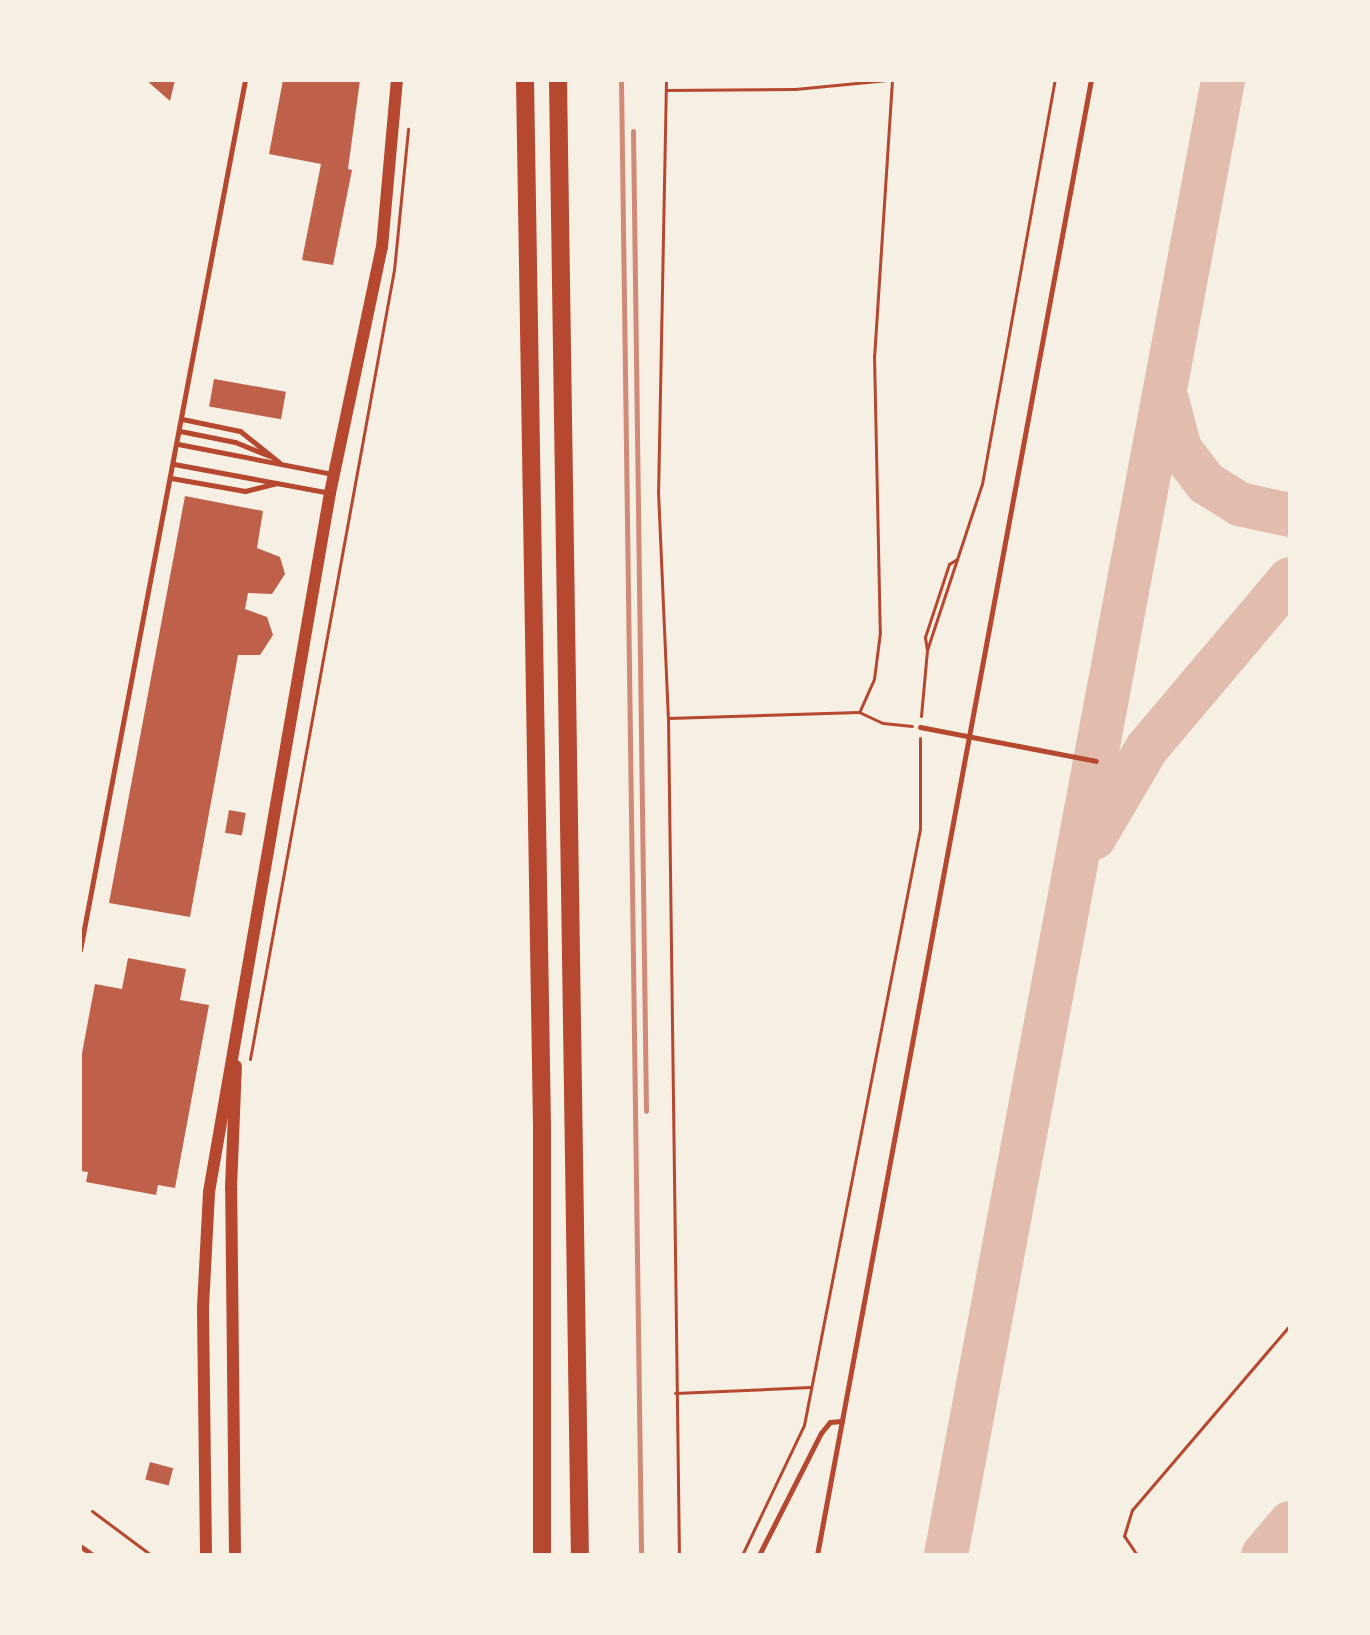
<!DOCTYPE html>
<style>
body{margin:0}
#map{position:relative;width:1370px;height:1635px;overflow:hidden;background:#f6efe4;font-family:"Titillium Web",sans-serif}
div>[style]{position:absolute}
.taxiway>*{height:44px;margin:-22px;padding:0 22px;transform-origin:22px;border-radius:22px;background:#e2bdae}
.building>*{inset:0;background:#bf614a;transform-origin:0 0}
.path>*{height:3px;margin:-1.5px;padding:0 1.5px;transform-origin:1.5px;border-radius:1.5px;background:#b5482f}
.service>*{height:5px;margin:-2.5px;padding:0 2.5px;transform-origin:2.5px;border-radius:2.5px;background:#b5482f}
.tertiary>*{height:12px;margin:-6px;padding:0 6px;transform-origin:6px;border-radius:6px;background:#b5482f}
.motorway>*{height:18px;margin:-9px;padding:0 9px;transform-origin:9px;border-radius:9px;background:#b5482f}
.rail>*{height:5px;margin:-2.5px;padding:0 2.5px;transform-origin:2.5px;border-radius:2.5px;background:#cf8b77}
span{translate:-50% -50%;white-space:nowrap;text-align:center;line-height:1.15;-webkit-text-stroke:8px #f6efe4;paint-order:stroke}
.frame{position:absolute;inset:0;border:82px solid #f6efe4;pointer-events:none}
</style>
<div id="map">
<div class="taxiway">
<div style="left:1167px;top:400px;width:51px;rotate:75.1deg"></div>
<div style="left:1180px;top:449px;width:43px;rotate:52.6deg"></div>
<div style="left:1206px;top:483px;width:39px;rotate:32deg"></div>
<div style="left:1239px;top:504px;width:52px;rotate:12.2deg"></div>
<div style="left:1094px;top:838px;width:104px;rotate:-59.5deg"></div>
<div style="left:1147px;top:748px;width:221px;rotate:-49.8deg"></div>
<div style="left:946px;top:1555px;width:1501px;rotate:-79.36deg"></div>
<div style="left:1263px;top:1555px;width:42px;rotate:-49.8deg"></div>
</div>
<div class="building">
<div style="clip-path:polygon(146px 80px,175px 80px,170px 101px)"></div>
<div style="clip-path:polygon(283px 80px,360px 80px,348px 169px,352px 170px,333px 265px,302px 260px,321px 164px,269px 154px)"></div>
<div style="left:214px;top:379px;width:73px;height:28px;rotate:10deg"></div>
<div style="clip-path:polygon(185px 496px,263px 511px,257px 548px,280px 557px,285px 574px,272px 594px,248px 593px,245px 609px,267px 617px,273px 635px,260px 655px,238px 655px,190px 917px,109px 903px)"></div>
<div style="left:229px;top:810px;width:17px;height:23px;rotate:10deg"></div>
<div style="clip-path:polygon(128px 958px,186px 969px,180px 1000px,209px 1005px,175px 1188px,158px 1185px,156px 1195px,86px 1182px,88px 1172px,80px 1171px,80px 1064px,95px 984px,122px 989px)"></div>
<div style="left:150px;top:1462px;width:24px;height:18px;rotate:15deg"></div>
</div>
<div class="path">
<div style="left:666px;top:80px;width:411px;rotate:91.1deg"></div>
<div style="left:658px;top:491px;width:227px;rotate:87.5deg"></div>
<div style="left:668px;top:718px;width:837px;rotate:89.25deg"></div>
<div style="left:892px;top:80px;width:276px;rotate:93.7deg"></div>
<div style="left:874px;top:355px;width:277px;rotate:88.8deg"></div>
<div style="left:880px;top:632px;width:47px;rotate:97.3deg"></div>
<div style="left:874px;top:679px;width:36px;rotate:114deg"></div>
<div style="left:859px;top:712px;width:26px;rotate:25deg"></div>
<div style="left:883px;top:723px;width:29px;rotate:6deg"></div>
<div style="left:666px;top:90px;width:129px;rotate:-0.4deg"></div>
<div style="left:795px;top:89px;width:93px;rotate:-5.5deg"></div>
<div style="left:927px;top:650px;width:13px;rotate:-99deg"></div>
<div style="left:925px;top:637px;width:77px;rotate:-71.8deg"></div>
<div style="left:949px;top:564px;width:9px;rotate:-32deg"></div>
<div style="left:921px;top:716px;width:66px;rotate:-84.8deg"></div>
<div style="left:927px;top:650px;width:175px;rotate:-71.7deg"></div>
<div style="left:982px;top:484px;width:411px;rotate:-79.8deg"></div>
<div style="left:668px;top:718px;width:191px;rotate:-1.8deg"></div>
<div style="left:250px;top:1059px;width:802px;rotate:-79.66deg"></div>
<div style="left:394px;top:270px;width:142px;rotate:-84.3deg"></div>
<div style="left:675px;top:1393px;width:135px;rotate:-2.5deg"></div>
<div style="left:92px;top:1511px;width:74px;rotate:36.7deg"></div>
<div style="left:742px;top:1555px;width:144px;rotate:-64.5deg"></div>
<div style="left:804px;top:1425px;width:607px;rotate:-78.99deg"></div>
<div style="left:920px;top:829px;width:91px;rotate:-90deg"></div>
<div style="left:1137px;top:1555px;width:23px;rotate:-124deg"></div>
<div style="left:1124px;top:1536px;width:27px;rotate:-73deg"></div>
<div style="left:1132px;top:1510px;width:243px;rotate:-49.5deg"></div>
</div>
<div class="service">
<div style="left:182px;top:419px;width:59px;rotate:11.7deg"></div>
<div style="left:240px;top:431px;width:51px;rotate:38.7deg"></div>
<div style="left:180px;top:431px;width:56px;rotate:11.3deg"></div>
<div style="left:235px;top:442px;width:38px;rotate:22deg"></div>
<div style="left:178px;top:444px;width:158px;rotate:11deg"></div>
<div style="left:174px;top:464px;width:159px;rotate:10.5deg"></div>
<div style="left:171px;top:478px;width:75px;rotate:10deg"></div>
<div style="left:245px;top:491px;width:33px;rotate:-14deg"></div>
<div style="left:920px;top:727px;width:179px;rotate:10.9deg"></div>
<div style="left:80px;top:950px;width:886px;rotate:-79.26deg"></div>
<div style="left:80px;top:1546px;width:16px;rotate:35deg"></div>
<div style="left:759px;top:1555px;width:137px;rotate:-63.1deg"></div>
<div style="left:821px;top:1433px;width:14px;rotate:-51deg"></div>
<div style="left:830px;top:1422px;width:12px;rotate:-5deg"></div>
<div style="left:817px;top:1555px;width:1500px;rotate:-79.48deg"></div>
</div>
<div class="tertiary">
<div style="left:206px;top:1555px;width:248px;rotate:-90.7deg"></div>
<div style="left:203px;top:1307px;width:115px;rotate:-87deg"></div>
<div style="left:209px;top:1192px;width:709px;rotate:-80.18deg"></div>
<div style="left:330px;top:493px;width:251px;rotate:-78.1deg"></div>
<div style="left:382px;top:247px;width:168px;rotate:-84.9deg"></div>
<div style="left:235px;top:1555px;width:367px;rotate:-90.6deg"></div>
<div style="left:231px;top:1188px;width:122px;rotate:-87.7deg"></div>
</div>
<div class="motorway">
<div style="left:525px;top:80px;width:1045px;rotate:89.07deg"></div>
<div style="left:542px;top:1125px;width:430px;rotate:90deg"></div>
<div style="left:558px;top:80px;width:1475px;rotate:89.15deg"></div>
</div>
<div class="rail">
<div style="left:621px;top:80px;width:1475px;rotate:89.22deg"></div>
<div style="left:633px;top:131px;width:980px;rotate:89.24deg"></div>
</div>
<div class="frame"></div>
</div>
